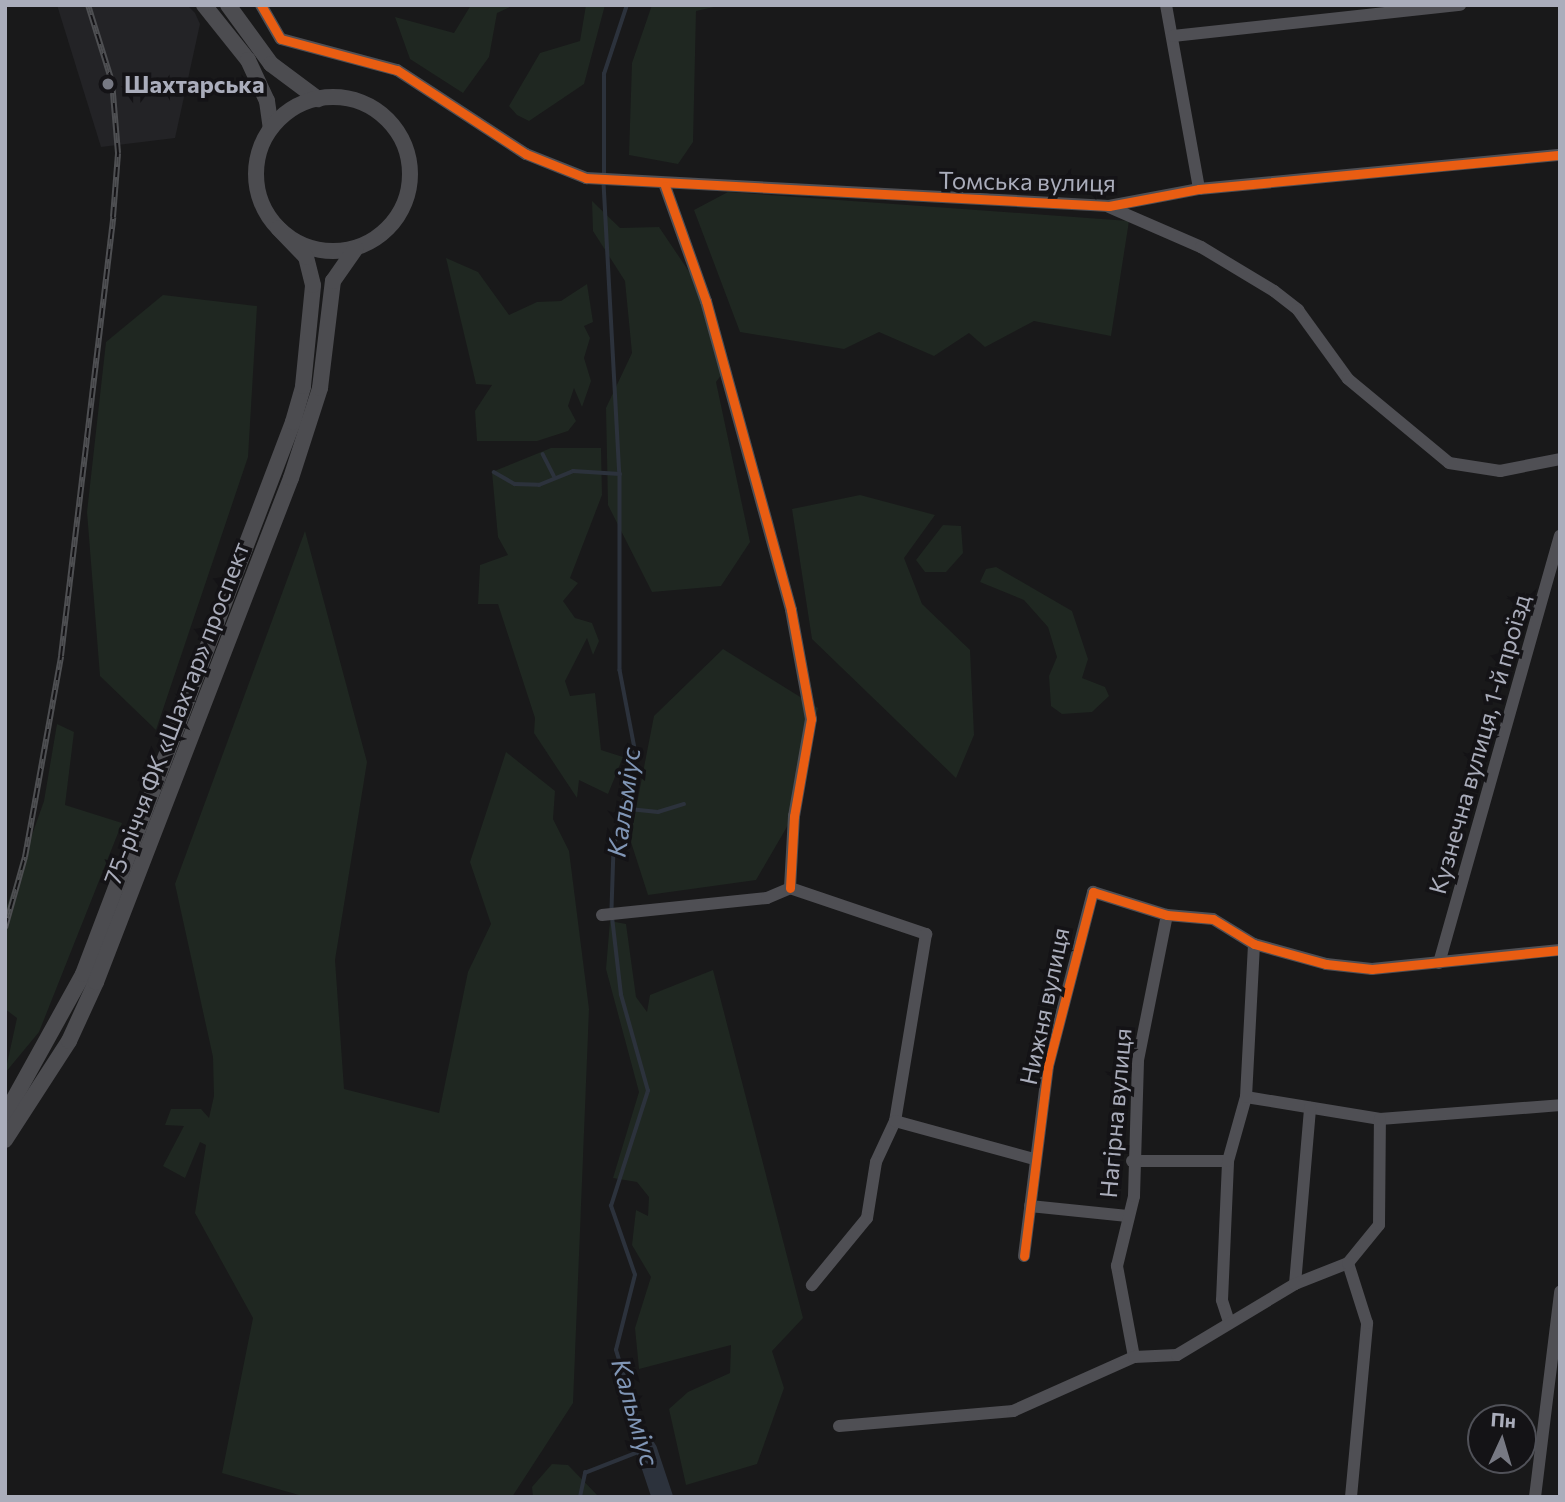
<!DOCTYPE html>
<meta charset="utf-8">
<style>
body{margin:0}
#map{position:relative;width:1565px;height:1502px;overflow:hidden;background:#19191a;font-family:Commissioner,sans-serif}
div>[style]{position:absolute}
.built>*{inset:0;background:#232326}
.green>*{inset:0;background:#1f2721}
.stream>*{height:3.5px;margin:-1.75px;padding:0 1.75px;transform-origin:1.75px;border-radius:1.75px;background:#2c323c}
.river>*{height:21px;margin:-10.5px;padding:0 10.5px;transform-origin:10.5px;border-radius:10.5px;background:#2c323c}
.minor>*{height:12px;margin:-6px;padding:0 6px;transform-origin:6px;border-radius:6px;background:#4f4f54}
.major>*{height:16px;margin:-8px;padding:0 8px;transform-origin:8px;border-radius:8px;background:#4c4c50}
.major>.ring{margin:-8px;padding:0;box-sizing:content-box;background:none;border:16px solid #4c4c50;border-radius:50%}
.rail>*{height:6px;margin-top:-3px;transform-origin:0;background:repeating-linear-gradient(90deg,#141316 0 10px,#4e4f52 0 20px);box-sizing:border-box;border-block:2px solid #4e4f52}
.cycleway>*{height:9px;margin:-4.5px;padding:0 4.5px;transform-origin:4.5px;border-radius:4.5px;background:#e95d12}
.dots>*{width:19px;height:19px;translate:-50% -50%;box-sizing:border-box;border:4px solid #141316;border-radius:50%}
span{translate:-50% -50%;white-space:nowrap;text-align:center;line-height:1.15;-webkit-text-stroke:7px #141316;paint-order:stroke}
.poi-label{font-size:24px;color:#aaadbb;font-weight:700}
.left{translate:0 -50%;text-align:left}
.street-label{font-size:24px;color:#aaadbb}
.water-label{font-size:26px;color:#8096b6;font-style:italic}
.frame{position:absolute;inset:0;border:7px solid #aaadbb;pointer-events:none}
.north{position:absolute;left:1467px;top:1404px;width:70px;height:70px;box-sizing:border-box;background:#141316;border:2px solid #505158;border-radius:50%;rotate:4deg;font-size:19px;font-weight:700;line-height:28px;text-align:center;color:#aaadbb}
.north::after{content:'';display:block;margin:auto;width:24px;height:32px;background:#777983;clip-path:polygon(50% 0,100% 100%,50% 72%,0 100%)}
</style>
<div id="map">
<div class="built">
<div style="clip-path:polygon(57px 5px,187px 5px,195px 13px,200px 24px,175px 138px,101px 147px)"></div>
</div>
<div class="green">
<div style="clip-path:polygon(471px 5px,514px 5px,497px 13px,489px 57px,463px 93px,410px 59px,395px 17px,454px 33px)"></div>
<div style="clip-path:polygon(586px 5px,605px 5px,584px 84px,529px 121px,517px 115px,509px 106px,540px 53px,580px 41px)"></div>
<div style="clip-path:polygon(652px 5px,723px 5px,696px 11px,693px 142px,678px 164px,629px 155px,632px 63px)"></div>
<div style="clip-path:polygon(728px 192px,1129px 221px,1111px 336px,1034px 321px,985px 347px,969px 333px,934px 356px,879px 332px,844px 349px,740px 332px,694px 210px)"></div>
<div style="clip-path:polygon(592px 201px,620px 228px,659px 227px,694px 279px,722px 374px,716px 382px,750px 542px,721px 586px,652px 592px,608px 505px,606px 408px,632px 353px,625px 281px,593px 231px)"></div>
<div style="clip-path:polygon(446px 258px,478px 272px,509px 315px,537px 302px,561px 301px,587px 284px,593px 322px,584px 326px,590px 338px,584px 358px,591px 381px,582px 407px,574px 388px,568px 406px,576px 421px,568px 431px,537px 441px,477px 441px,475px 411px,492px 385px,476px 384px)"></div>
<div style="clip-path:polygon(163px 295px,257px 306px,248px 457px,156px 730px,100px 676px,87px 512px,106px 342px)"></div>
<div style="clip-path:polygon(551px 448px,601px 448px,602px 495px,570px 578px,578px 583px,563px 601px,575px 618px,592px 623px,599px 641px,593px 655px,587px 638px,565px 681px,570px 696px,595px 693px,601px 750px,623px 757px,608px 794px,579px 780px,577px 798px,534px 733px,535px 718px,498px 604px,478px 604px,480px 565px,508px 555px,498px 537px,492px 472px)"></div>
<div style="clip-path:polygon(860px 495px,935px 515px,904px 558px,922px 604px,970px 650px,974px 735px,956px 778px,812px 639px,792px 509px)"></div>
<div style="clip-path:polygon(943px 525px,961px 526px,963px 553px,946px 572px,925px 572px,916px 560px)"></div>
<div style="clip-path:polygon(305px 531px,367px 762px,335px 960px,344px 1089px,439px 1113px,468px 972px,491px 924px,470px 862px,506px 752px,555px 791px,553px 819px,569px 851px,589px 1009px,573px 1403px,512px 1497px,306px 1497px,222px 1473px,253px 1318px,195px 1213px,206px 1145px,200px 1142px,185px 1178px,163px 1166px,184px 1126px,165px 1125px,171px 1109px,201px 1109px,209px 1118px,214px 1096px,213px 1057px,175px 884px)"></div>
<div style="clip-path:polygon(996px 567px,1072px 611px,1088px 659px,1082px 678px,1105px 687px,1109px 696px,1092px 712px,1062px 714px,1051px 706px,1049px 676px,1057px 657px,1048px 627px,1024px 600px,980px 582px,986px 569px)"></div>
<div style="clip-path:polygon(723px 649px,818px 708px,788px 825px,756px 880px,648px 895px,630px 839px,654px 716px)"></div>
<div style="clip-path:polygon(57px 724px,74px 732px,65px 805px,122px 823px,39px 1032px,5px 1073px,17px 1018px,5px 1009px,5px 911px,44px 801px)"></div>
<div style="clip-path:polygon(610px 921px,626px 924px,636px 997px,647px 1012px,650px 995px,713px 970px,803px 1318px,772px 1351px,784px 1388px,757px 1464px,686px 1485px,669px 1409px,688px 1392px,730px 1373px,731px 1345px,639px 1369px,635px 1328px,651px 1277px,632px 1245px,636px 1210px,648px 1216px,649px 1197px,637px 1182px,613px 1178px,639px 1092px,606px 969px)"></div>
<div style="clip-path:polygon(552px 1464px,568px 1465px,599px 1497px,533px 1497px,532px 1487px)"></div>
</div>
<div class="stream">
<div style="left:604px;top:175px;width:101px;rotate:-90deg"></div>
<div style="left:604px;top:74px;width:73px;rotate:-71.6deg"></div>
<div style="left:604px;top:183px;width:291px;rotate:86.9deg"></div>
<div style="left:620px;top:474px;width:196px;rotate:90deg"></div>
<div style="left:620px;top:670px;width:80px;rotate:79.2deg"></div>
<div style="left:635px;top:749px;width:102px;rotate:101.9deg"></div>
<div style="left:614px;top:849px;width:60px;rotate:91.9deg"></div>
<div style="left:543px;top:454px;width:25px;rotate:63deg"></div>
<div style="left:494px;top:472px;width:24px;rotate:30deg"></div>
<div style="left:515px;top:484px;width:24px;rotate:2deg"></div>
<div style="left:539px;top:485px;width:37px;rotate:-22deg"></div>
<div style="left:573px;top:471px;width:47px;rotate:3.7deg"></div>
<div style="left:620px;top:808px;width:38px;rotate:6deg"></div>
<div style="left:658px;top:812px;width:27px;rotate:-17deg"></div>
<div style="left:580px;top:1497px;width:25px;rotate:-78deg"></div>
<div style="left:585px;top:1473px;width:66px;rotate:-21.5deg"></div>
<div style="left:646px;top:1449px;width:103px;rotate:-106.9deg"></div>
<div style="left:616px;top:1350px;width:77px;rotate:-75.8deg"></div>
<div style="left:635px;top:1275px;width:73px;rotate:-109.2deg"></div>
<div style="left:611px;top:1206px;width:121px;rotate:-72.2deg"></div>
<div style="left:648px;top:1091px;width:100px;rotate:-105.7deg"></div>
<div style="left:621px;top:995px;width:79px;rotate:-96.6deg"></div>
</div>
<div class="river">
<div style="left:646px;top:1449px;width:51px;rotate:71.6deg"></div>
</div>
<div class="minor">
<div style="left:261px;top:5px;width:39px;rotate:60deg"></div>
<div style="left:281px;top:39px;width:120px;rotate:15deg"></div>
<div style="left:397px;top:70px;width:154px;rotate:33.1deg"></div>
<div style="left:526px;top:154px;width:65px;rotate:21.8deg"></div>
<div style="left:586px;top:178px;width:524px;rotate:3.06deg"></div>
<div style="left:1109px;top:206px;width:92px;rotate:-10.7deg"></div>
<div style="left:1199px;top:189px;width:363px;rotate:-5.4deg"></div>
<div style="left:1166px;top:5px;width:187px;rotate:79.8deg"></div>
<div style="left:1173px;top:36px;width:289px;rotate:-6.2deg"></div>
<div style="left:665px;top:186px;width:122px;rotate:70.4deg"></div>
<div style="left:706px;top:301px;width:320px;rotate:74.6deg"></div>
<div style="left:791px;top:610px;width:111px;rotate:79.6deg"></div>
<div style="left:811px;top:719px;width:98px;rotate:99.9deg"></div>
<div style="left:794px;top:816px;width:72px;rotate:93.2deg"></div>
<div style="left:1109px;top:207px;width:100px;rotate:23.5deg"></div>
<div style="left:1201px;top:247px;width:85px;rotate:31.1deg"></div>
<div style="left:1274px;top:291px;width:31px;rotate:38deg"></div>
<div style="left:1298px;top:310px;width:85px;rotate:54.1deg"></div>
<div style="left:1348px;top:379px;width:131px;rotate:39.7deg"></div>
<div style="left:1449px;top:463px;width:52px;rotate:8.9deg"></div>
<div style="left:1500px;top:471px;width:61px;rotate:-11.3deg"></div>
<div style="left:602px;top:915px;width:166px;rotate:-5.9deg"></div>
<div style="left:767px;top:898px;width:25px;rotate:-23deg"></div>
<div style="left:790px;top:888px;width:144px;rotate:18.7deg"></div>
<div style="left:926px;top:934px;width:190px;rotate:99.4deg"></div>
<div style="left:895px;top:1121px;width:45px;rotate:114.9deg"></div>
<div style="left:876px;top:1162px;width:57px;rotate:99.1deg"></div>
<div style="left:867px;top:1218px;width:87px;rotate:129.4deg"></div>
<div style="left:1439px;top:963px;width:444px;rotate:-74.2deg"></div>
<div style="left:1246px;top:1097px;width:136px;rotate:9.3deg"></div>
<div style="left:1380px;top:1119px;width:181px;rotate:-4.4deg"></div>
<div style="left:895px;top:1121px;width:144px;rotate:15.3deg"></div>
<div style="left:1132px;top:1161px;width:96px"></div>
<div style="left:1030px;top:1206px;width:98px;rotate:5.9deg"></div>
<div style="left:1024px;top:1256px;width:192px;rotate:-82.8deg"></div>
<div style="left:1048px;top:1066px;width:180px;rotate:-75.5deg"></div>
<div style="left:1093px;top:892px;width:77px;rotate:17.3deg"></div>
<div style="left:1167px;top:915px;width:46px;rotate:5deg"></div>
<div style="left:1213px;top:919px;width:48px;rotate:31.4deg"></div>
<div style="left:1254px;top:944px;width:75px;rotate:15.5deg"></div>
<div style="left:1326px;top:964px;width:46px;rotate:6.2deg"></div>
<div style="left:1372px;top:969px;width:189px;rotate:-5.8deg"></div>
<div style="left:1295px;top:1284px;width:177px;rotate:-85.1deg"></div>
<div style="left:1229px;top:1322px;width:23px;rotate:-108deg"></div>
<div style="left:1222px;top:1300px;width:139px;rotate:-87.5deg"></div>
<div style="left:1228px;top:1161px;width:66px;rotate:-74.3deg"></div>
<div style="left:1246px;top:1097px;width:153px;rotate:-87deg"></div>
<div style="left:1134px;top:1357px;width:93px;rotate:-100.6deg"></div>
<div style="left:1117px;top:1266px;width:72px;rotate:-76.3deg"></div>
<div style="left:1134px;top:1196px;width:136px;rotate:-88.3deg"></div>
<div style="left:1138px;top:1060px;width:148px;rotate:-78.7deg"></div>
<div style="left:839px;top:1426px;width:175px;rotate:-4.9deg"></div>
<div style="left:1013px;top:1411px;width:133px;rotate:-24.1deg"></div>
<div style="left:1134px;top:1357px;width:43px;rotate:-2.7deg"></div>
<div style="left:1177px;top:1355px;width:138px;rotate:-31deg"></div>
<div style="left:1295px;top:1284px;width:57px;rotate:-21.6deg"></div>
<div style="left:1351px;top:1497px;width:175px;rotate:-84.7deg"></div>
<div style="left:1367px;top:1323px;width:63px;rotate:-107.6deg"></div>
<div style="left:1348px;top:1263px;width:49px;rotate:-50.8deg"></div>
<div style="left:1379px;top:1225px;width:106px;rotate:-89.5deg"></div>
<div style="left:1535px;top:1497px;width:207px;rotate:-83deg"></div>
</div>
<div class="major">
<div style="left:204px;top:5px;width:70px;rotate:51.3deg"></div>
<div style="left:248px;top:60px;width:45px;rotate:65.1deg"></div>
<div style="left:267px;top:101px;width:27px;rotate:82deg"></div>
<div style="left:228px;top:5px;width:73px;rotate:53.9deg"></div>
<div style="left:271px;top:64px;width:59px;rotate:36.7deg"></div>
<div class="ring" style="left:256px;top:97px;width:138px;height:138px"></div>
<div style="left:5px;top:1115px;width:161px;rotate:-61deg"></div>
<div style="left:83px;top:974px;width:591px;rotate:-69.17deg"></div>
<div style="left:293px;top:422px;width:37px;rotate:-74deg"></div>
<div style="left:303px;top:386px;width:101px;rotate:-84.3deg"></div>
<div style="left:313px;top:285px;width:29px;rotate:-104deg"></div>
<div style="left:306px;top:257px;width:40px;rotate:-134deg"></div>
<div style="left:5px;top:1140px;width:118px;rotate:-57.1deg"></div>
<div style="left:69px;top:1041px;width:65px;rotate:-65.4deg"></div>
<div style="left:96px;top:982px;width:540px;rotate:-68.85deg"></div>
<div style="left:291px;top:478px;width:95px;rotate:-72.1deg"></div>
<div style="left:320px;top:388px;width:108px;rotate:-83.1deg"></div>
<div style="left:333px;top:281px;width:40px;rotate:-55.1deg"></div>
</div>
<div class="rail">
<div style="left:5px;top:928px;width:74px;rotate:-74.3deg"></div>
<div style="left:25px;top:857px;width:204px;rotate:-79.8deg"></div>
<div style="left:61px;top:656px;width:442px;rotate:-83.2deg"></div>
<div style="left:113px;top:217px;width:64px;rotate:-85.5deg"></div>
<div style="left:118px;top:153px;width:71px;rotate:-94.8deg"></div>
<div style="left:112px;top:82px;width:81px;rotate:-107.3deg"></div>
</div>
<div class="cycleway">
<div style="left:261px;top:5px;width:39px;rotate:60deg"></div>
<div style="left:281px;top:39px;width:120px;rotate:15deg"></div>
<div style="left:397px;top:70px;width:154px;rotate:33.1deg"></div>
<div style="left:526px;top:154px;width:65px;rotate:21.8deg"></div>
<div style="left:586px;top:178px;width:524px;rotate:3.06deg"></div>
<div style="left:1109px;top:206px;width:92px;rotate:-10.7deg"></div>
<div style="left:1199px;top:189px;width:363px;rotate:-5.4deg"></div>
<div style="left:665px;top:186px;width:122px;rotate:70.4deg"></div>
<div style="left:706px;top:301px;width:320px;rotate:74.6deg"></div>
<div style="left:791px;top:610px;width:111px;rotate:79.6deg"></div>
<div style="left:811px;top:719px;width:98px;rotate:99.9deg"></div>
<div style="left:794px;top:816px;width:72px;rotate:93.2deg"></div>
<div style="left:1024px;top:1256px;width:192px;rotate:-82.8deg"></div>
<div style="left:1048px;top:1066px;width:180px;rotate:-75.5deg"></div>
<div style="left:1093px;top:892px;width:77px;rotate:17.3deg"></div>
<div style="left:1167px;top:915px;width:46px;rotate:5deg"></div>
<div style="left:1213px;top:919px;width:48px;rotate:31.4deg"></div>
<div style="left:1254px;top:944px;width:75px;rotate:15.5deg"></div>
<div style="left:1326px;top:964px;width:46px;rotate:6.2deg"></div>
<div style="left:1372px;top:969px;width:189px;rotate:-5.8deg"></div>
</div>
<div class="dots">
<div style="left:108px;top:84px;background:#777983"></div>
</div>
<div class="poi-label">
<span class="left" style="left:124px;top:84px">Шахтарська</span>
</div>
<div class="street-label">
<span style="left:1027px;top:181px;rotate:1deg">Томська вулиця</span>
<span style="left:176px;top:713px;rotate:-69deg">75-річчя ФК «Шахтар» проспект</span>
<span style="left:1479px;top:744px;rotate:-74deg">Кузнечна вулиця, 1-й проїзд</span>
<span style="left:1044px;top:1006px;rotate:-78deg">Нижня вулиця</span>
<span style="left:1115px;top:1113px;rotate:-85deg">Нагірна вулиця</span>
</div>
<div class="water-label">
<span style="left:623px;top:802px;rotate:-82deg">Кальміус</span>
<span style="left:636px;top:1412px;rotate:74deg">Кальміус</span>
</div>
<div class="frame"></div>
<div class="north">Пн</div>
</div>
